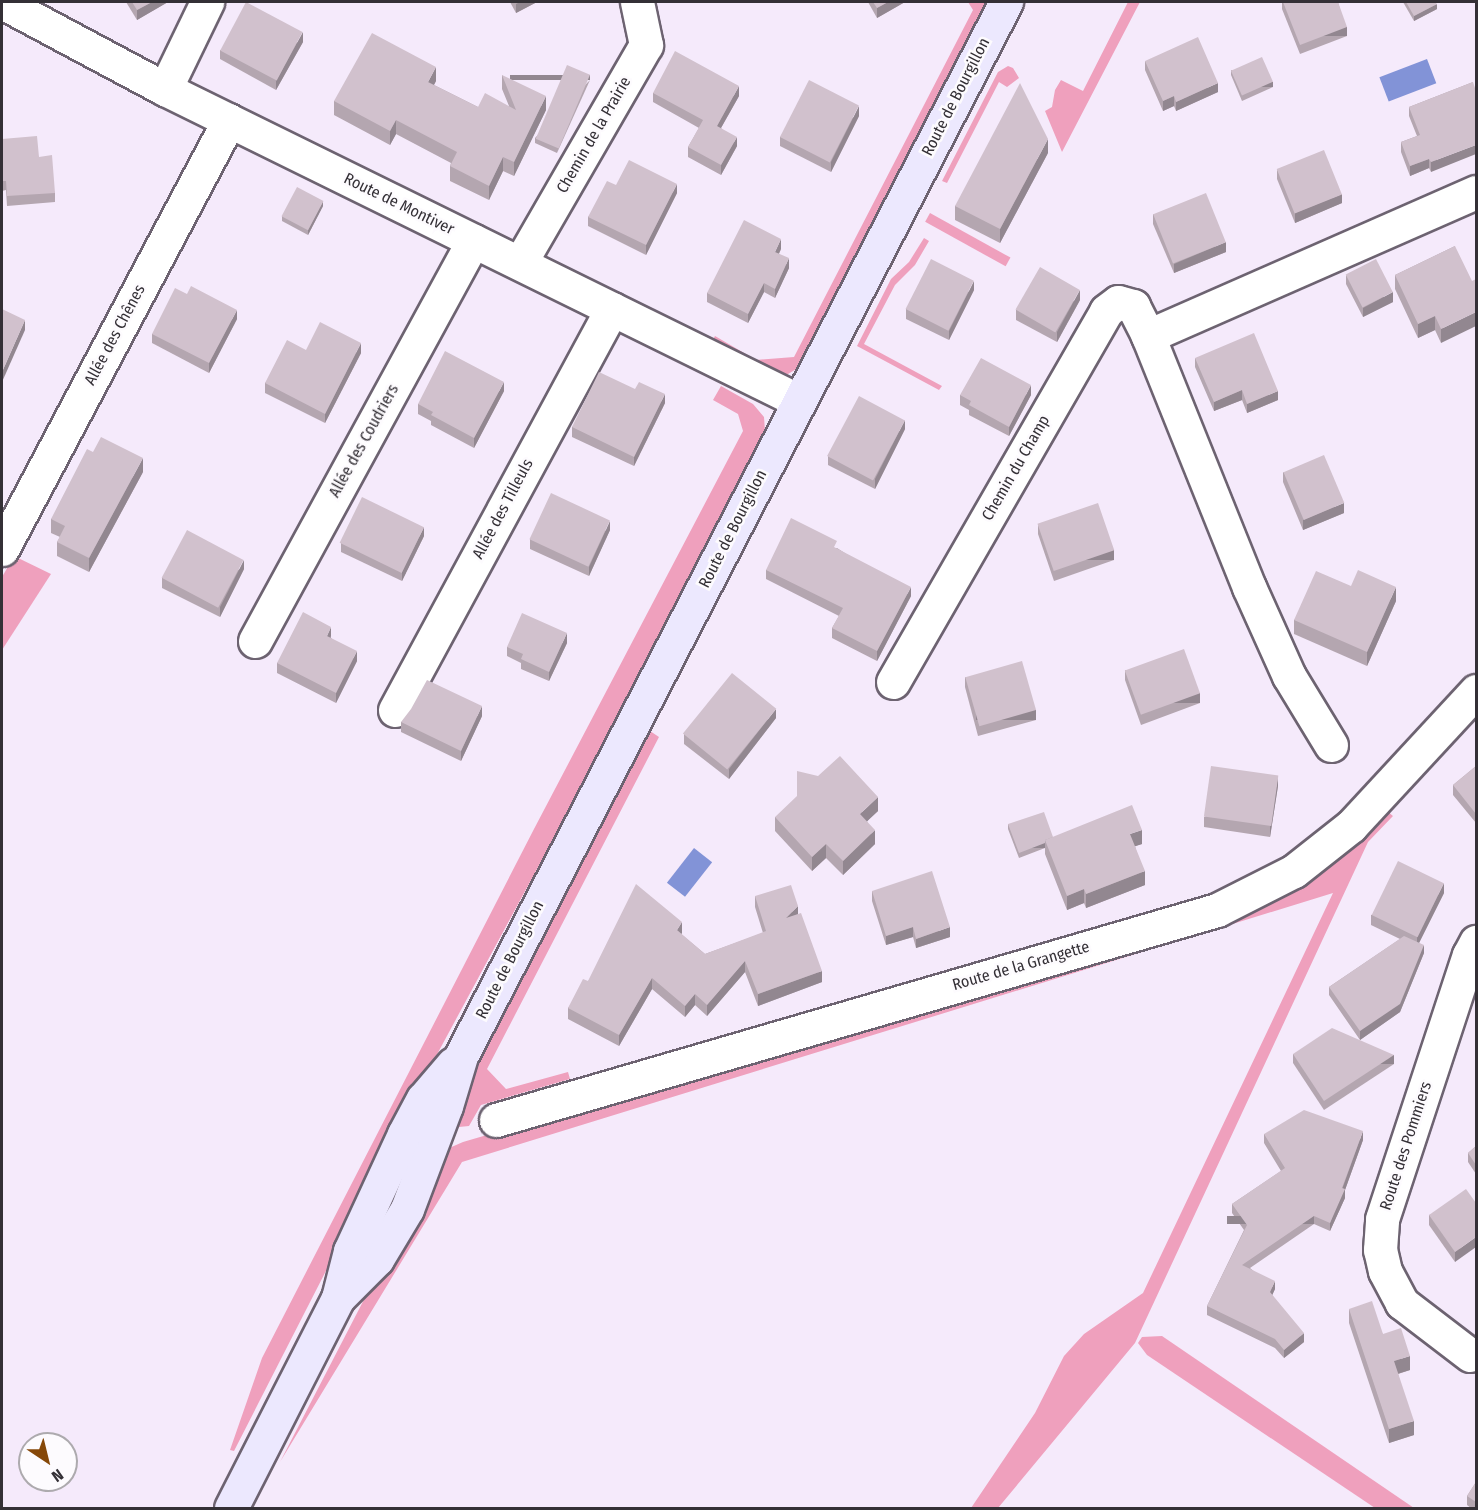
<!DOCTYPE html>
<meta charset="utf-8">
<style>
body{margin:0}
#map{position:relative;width:1478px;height:1510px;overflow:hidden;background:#f5eafb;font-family:"Fira Sans Condensed",sans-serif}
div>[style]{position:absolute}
.green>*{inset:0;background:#efa0bd;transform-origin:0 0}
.water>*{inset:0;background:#8293d7;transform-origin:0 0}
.roads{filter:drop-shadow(2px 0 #6d6371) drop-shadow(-2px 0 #6d6371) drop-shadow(0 2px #6d6371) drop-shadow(0 -2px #6d6371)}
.minor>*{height:33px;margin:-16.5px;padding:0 16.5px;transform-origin:16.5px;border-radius:16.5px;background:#fff}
.secondary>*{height:33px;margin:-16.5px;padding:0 16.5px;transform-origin:16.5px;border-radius:16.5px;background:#ece8fe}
.wall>*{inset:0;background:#b4a6b0}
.shaded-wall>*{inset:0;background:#928790;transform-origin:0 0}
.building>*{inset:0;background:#d1c1cd;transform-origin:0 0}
span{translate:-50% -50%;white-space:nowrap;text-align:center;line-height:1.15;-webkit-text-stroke:5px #fdfbfe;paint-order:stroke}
.street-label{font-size:16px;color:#343036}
.frame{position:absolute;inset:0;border:3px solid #343036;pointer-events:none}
.north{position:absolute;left:18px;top:1432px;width:60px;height:60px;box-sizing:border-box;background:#fdfbfe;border:2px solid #adaaae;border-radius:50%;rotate:145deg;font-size:16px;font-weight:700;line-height:24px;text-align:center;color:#343036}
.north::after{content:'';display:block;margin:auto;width:21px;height:27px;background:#864809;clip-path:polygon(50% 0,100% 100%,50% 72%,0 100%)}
</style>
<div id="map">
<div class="green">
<div style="clip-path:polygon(968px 2px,987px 2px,798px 368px,788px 374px,777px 375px,711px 343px,715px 336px,756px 360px,794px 357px,973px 10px)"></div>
<div style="clip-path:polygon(1128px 2px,1140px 2px,1062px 152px,1045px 111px,1052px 107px,1055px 90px,1061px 80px,1083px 91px)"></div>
<div style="clip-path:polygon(1008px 66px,1013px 68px,1019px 78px,1007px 87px,999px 82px,947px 183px,942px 181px,998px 72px)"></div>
<div style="left:930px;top:213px;width:92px;height:10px;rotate:29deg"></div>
<div style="clip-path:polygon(924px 238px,929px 241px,915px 265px,895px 285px,864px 344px,942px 386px,939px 390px,857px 346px,891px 279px,909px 262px)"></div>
<div style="clip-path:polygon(721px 386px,753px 404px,764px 417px,765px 431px,551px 843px,427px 1073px,234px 1451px,230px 1450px,262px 1358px,534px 829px,743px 431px,738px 414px,713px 400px)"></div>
<div style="clip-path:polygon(14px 556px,51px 574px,2px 650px,2px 577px)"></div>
<div style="clip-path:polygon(650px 731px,659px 737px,487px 1069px,506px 1089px,568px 1072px,570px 1079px,481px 1105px,469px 1126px,459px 1127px,455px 1121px,453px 1110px)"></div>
<div style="clip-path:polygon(1387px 811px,1393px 816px,1368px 842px,1135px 1343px,998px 1508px,971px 1508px,1035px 1413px,1064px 1356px,1084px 1334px,1143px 1293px,1333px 893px,462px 1162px,280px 1462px,371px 1286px,381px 1279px,379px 1273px,440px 1152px,463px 1142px,1225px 920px,1301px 884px,1343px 854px,1349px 853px,1353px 845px)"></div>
<div style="clip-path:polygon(1162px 1336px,1414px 1508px,1375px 1508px,1147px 1355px,1138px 1343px,1142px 1337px)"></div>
</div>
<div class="water">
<div style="left:1427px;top:59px;width:26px;height:51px;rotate:69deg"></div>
<div style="left:694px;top:848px;width:23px;height:44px;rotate:38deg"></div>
</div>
<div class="roads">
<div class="minor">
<div style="left:2px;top:2px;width:185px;rotate:28.1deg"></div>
<div style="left:165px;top:89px;width:707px;rotate:26.2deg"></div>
<div style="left:165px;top:89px;width:97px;rotate:-64.2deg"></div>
<div style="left:520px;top:263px;width:252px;rotate:-60deg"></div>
<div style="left:646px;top:45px;width:44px;rotate:-101.8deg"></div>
<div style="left:2px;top:549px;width:485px;rotate:-62.1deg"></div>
<div style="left:255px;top:641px;width:456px;rotate:-61.4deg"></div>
<div style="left:893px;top:682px;width:428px;rotate:-60.1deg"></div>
<div style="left:1106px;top:311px;width:15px;rotate:-37deg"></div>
<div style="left:1118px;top:302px;width:16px;rotate:15deg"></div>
<div style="left:1133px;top:306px;width:34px;rotate:63deg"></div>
<div style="left:395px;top:710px;width:456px;rotate:-61.6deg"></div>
<div style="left:1331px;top:745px;width:81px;rotate:-121.3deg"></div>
<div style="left:1289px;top:676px;width:98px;rotate:-114.2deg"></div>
<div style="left:1249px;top:587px;width:271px;rotate:-111.9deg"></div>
<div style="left:1148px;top:336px;width:358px;rotate:-23.7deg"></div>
<div style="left:496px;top:1120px;width:751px;rotate:-16.24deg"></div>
<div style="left:1217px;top:910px;width:86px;rotate:-26.9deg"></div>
<div style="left:1294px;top:871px;width:73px;rotate:-38.3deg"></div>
<div style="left:1351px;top:826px;width:184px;rotate:-47.2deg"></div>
<div style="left:1470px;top:1355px;width:86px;rotate:-142.6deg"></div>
<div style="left:1402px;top:1303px;width:36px;rotate:-118deg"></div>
<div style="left:1385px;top:1271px;width:22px;rotate:-103deg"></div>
<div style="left:1380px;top:1250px;width:31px;rotate:-86deg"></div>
<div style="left:1382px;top:1219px;width:278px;rotate:-71.8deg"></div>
<div style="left:1469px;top:955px;width:15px;rotate:-62deg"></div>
</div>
<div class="secondary">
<div style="left:338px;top:1298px;width:55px;rotate:-45deg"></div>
<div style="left:377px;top:1259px;width:58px;rotate:-59deg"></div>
<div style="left:407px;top:1209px;width:110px;rotate:-69.3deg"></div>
<div style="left:446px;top:1106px;width:52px;rotate:-73.3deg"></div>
<div style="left:461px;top:1056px;width:1187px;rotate:-62.66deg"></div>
<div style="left:231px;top:1508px;width:236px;rotate:-63deg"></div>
<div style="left:338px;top:1298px;width:49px;rotate:-75.7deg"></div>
<div style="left:350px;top:1251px;width:129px;rotate:-65.2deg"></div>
<div style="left:404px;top:1134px;width:40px;rotate:-62deg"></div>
<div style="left:423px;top:1099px;width:46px;rotate:-49.4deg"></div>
</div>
</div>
<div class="wall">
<div style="clip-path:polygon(126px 2px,168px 2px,137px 20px)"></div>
<div style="clip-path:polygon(510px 2px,537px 2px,516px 13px)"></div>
<div style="clip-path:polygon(868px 2px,905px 2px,877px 18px)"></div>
<div style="clip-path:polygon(1282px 2px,1338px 2px,1347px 36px,1300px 54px,1282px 9px)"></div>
<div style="clip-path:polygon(1403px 2px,1435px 2px,1437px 9px,1414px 21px)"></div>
<div style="clip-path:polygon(303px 42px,276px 90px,220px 59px,220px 50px)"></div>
<div style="clip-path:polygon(1145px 61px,1218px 92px,1176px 111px,1174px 106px,1163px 111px,1145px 70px)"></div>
<div style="clip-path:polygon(1231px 70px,1273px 87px,1242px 101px,1231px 75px)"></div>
<div style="clip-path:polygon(502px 75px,546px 110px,514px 176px,503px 171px,489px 200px,450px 181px,450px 166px,451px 163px,396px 134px,390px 145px,334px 115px,334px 101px,436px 81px,434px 85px,478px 107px,509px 106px,502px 89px)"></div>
<div style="clip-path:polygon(590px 80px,557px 153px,535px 143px,535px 138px)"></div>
<div style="clip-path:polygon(1473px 82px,1431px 172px,1429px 168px,1410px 176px,1401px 152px,1401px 142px,1417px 136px,1409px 116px,1409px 107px)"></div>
<div style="clip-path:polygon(653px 93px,739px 96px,721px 128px,737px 146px,721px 175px,688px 157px,688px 147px,699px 128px,653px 102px)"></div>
<div style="clip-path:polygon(859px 116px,831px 172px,780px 146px,780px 137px)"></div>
<div style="clip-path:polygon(2px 139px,39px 157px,55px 193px,55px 202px,7px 206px,6px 190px,2px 191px)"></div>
<div style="clip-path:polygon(1048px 153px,1000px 243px,955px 220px,955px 206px)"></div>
<div style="clip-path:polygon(1277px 170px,1342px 203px,1295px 223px,1277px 179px)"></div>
<div style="clip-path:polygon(616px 185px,677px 193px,646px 255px,588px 226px,588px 217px)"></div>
<div style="clip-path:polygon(323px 206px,308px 235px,282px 221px,282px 216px)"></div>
<div style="clip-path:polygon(1153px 214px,1226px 252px,1174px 273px,1153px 224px)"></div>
<div style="clip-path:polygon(1455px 246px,1441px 343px,1435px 330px,1418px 338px,1395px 289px,1395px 275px)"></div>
<div style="clip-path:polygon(781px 249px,779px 254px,789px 268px,775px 298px,764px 292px,748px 323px,707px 302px,707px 293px)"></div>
<div style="clip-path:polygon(1346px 275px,1393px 302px,1363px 317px,1346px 284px)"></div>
<div style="clip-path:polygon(974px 290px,949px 340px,906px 319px,906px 309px)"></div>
<div style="clip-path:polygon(1080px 300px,1057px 342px,1016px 320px,1016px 310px)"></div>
<div style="clip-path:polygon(237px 319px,209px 373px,152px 343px,152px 334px)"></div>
<div style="clip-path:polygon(306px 350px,361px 353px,325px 423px,265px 393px,265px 383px)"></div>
<div style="clip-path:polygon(1195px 358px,1278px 400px,1247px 413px,1242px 400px,1214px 411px,1195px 367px)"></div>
<div style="clip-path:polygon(635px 389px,665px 403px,634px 466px,572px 437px,572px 427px)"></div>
<div style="clip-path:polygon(504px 391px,474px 448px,431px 425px,431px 421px,418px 414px,418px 404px)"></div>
<div style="clip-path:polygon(960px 395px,1031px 395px,1009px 436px,969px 415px,969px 410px,960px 405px)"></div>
<div style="clip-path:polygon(905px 429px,875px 489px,828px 465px,828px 456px)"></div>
<div style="clip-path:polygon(143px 472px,89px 572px,57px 556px,57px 542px,60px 537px,51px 533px,51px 519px)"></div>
<div style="clip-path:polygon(1283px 472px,1344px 513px,1303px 530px,1283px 482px)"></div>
<div style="clip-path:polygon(1038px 525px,1114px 560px,1054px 581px,1038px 534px)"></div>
<div style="clip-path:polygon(610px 530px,589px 576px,530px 549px,530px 539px)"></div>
<div style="clip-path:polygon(424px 536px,402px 581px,341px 552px,341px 543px)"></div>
<div style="clip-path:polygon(837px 548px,911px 596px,877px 661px,832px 638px,832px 628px,839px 616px,766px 579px,766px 570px)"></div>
<div style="clip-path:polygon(244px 569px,220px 617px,162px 588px,162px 578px)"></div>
<div style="clip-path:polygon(1351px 586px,1396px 601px,1367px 666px,1294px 634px,1294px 620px)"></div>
<div style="clip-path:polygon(331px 636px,331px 638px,357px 661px,336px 703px,277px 673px,277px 663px)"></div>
<div style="clip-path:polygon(567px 643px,549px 681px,521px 669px,521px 663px,507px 656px,507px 647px)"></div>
<div style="clip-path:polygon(1125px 670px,1200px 703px,1141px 725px,1125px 680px)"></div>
<div style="clip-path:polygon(965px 677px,1036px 720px,978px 736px,965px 687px)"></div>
<div style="clip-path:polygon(482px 716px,461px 761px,401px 732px,401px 722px)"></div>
<div style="clip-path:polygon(776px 718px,729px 779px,684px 744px,684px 734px)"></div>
<div style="clip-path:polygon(1476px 766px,1476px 823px,1453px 795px,1453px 785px)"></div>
<div style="clip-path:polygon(1278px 786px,1270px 837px,1204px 827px,1204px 817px)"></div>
<div style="clip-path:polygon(878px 811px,867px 821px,875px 844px,843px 875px,826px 858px,812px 871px,775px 831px,775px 817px)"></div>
<div style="clip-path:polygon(1008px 824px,1053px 837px,1142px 844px,1135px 846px,1145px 885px,1086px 908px,1084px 903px,1067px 910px,1045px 854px,1045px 848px,1019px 858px,1008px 829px)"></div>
<div style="clip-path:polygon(872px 891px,950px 937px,916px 948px,913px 937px,886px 945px,872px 901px)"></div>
<div style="clip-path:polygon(1444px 893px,1419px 943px,1424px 953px,1400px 1012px,1360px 1040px,1329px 995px,1329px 987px,1400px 939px,1371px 925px,1371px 915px)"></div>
<div style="clip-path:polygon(755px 896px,798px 914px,822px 982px,758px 1006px,745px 972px,707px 1016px,695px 1005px,685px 1017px,652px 989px,619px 1046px,568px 1019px,568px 1008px,588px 981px,682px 933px,681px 934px,705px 954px,763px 933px,755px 907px)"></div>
<div style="clip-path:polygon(1293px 1054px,1394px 1064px,1324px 1110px,1293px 1063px)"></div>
<div style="clip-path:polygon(1264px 1134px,1363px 1140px,1345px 1190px,1345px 1198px,1330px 1231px,1314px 1224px,1250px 1268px,1275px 1289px,1272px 1295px,1304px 1342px,1284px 1358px,1275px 1348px,1207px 1315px,1207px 1306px,1244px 1230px,1232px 1213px,1232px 1204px,1281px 1171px,1264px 1143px)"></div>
<div style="clip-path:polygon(1476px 1146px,1476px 1174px,1468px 1162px,1468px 1153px)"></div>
<div style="clip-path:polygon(1476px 1203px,1455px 1262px,1429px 1225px,1429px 1215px)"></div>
<div style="clip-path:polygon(1349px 1309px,1383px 1334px,1410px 1370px,1398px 1374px,1414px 1435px,1389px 1443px,1349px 1323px)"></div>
<div style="clip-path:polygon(1476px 1482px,1476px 1509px,1472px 1509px,1467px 1505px,1467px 1496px)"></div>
</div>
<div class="shaded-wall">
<div style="clip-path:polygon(152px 2px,168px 2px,137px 20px,137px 10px)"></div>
<div style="clip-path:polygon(520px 2px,537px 2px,516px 13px,516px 4px)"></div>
<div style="clip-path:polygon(888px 2px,905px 2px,877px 18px,877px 8px)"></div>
<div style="clip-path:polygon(1437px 4px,1437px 9px,1414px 21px,1414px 16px)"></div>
<div style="left:1347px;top:27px;width:9px;height:50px;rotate:90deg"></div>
<div style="clip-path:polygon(303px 32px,303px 42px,276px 90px,276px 81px)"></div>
<div style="clip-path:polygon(436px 67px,436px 81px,428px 96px,428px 82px)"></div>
<div style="left:590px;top:75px;width:5px;height:80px;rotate:90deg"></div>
<div style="left:1273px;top:82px;width:5px;height:34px;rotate:90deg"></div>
<div style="clip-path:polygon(1218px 83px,1218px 92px,1176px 111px,1176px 102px)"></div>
<div style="clip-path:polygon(739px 86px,739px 96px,717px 135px,717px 126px)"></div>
<div style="clip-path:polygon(546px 96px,546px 110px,514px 176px,514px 162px)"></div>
<div style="clip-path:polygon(1174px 96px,1174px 106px,1163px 111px,1163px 101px)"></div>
<div style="clip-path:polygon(859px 106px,859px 116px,831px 172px,831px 162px)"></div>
<div style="clip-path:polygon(396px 120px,396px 134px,390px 145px,390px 131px)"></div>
<div style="clip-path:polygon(737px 137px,737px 146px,721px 175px,721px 165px)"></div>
<div style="clip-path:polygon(1048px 139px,1048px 153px,1000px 243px,1000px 229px)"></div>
<div style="clip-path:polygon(1476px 145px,1476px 154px,1431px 172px,1431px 162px)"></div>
<div style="clip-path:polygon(503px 157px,503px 171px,489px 200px,489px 186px)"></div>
<div style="clip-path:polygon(1429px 159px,1429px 168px,1410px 176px,1410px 166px)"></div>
<div style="clip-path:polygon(677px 184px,677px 193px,646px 255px,646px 245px)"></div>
<div style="clip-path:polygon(1342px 194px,1342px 203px,1295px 223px,1295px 213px)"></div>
<div style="clip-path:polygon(323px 201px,323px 206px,308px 235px,308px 230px)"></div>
<div style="clip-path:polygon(781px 239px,781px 249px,775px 261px,775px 252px)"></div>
<div style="clip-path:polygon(1226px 242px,1226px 252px,1174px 273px,1174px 264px)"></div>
<div style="clip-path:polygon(789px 258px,789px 268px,775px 298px,775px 289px)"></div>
<div style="clip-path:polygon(974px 281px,974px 290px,949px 340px,949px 331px)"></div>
<div style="clip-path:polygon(764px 283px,764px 292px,748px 323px,748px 314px)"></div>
<div style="clip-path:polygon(1080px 290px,1080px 300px,1057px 342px,1057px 332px)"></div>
<div style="clip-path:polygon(1393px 292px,1393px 302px,1363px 317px,1363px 308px)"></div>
<div style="clip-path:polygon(237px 310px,237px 319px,209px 373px,209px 363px)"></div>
<div style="clip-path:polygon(1476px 312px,1476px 326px,1441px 343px,1441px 329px)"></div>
<div style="clip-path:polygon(1435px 316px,1435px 330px,1418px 338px,1418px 324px)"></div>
<div style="clip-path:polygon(25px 320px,25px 330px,2px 382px,2px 372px)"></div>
<div style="clip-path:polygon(361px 343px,361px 353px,325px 423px,325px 414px)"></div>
<div style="clip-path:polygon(504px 382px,504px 391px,474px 448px,474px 438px)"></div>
<div style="clip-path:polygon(1031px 385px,1031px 395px,1009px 436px,1009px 427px)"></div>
<div style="clip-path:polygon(1242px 390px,1242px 400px,1214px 411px,1214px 402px)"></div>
<div style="clip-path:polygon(1278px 391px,1278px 400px,1247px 413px,1247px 404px)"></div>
<div style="clip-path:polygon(665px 394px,665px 403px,634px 466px,634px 457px)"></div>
<div style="clip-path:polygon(905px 420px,905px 429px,875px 489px,875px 479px)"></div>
<div style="clip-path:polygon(143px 458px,143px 472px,89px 572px,89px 558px)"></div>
<div style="clip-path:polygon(1344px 503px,1344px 513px,1303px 530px,1303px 520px)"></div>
<div style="clip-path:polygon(610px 521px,610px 530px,589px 576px,589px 567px)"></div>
<div style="clip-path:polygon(424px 527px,424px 536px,402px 581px,402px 572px)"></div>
<div style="left:1114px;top:550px;width:10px;height:64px;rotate:90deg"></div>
<div style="clip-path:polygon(244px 560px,244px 569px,220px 617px,220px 607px)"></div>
<div style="clip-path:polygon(911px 587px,911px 596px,877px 661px,877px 651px)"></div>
<div style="clip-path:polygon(1396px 587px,1396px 601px,1367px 666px,1367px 652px)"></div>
<div style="clip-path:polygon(331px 627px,331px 636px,327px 645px,327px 636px)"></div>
<div style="clip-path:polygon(567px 633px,567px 643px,549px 681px,549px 672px)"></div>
<div style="clip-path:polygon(357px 651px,357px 661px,336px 703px,336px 693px)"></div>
<div style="left:1200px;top:693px;width:10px;height:63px;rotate:90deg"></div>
<div style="clip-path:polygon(482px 706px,482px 716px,461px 761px,461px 751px)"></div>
<div style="clip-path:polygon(776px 709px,776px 718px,729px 779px,729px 769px)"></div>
<div style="left:1036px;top:710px;width:10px;height:60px;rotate:90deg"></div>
<div style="clip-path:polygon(1278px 776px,1278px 786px,1270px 837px,1270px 827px)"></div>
<div style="clip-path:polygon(878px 797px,878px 811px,860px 828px,860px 814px)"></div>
<div style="clip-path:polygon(875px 830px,875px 844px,843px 875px,843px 861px)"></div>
<div style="clip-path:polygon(1142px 830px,1142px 844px,1130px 848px,1130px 834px)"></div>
<div style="left:1045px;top:843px;width:5px;height:28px;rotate:90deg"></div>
<div style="clip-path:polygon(826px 844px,826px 858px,812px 871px,812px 857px)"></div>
<div style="clip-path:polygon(1145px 871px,1145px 885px,1086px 908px,1086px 894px)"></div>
<div style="clip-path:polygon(1444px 883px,1444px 893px,1417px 947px,1417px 937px)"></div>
<div style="clip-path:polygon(1084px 889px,1084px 903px,1067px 910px,1067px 896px)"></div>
<div style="clip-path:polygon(798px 906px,798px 917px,786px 918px)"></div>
<div style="clip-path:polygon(682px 922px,682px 933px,677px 941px,677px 930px)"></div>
<div style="clip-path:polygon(913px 927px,913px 937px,886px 945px,886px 936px)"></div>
<div style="clip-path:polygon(950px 927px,950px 937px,916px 948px,916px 939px)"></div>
<div style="clip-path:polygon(1424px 945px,1424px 953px,1400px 1012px,1360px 1040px,1360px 1031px)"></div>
<div style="clip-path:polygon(745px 961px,745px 972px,707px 1016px,707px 1005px)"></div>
<div style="clip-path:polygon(822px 971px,822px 982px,758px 1006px,758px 994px)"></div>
<div style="clip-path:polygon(652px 978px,652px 989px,619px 1046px,619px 1035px)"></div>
<div style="clip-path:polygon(695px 994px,695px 1005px,685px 1017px,685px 1006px)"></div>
<div style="left:1394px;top:1055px;width:9px;height:84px;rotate:90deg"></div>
<div style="clip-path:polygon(1363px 1131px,1363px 1140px,1345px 1190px,1345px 1198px,1330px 1231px,1330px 1223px)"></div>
<div style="left:1314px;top:1216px;width:8px;height:87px;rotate:90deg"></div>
<div style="clip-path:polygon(1476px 1237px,1476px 1247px,1455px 1262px,1455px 1252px)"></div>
<div style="clip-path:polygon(1275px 1281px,1275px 1289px,1270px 1300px,1270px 1292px)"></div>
<div style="clip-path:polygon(1304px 1333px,1304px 1342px,1284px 1358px,1284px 1350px)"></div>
<div style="clip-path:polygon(1410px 1356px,1410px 1370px,1394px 1375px,1394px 1361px)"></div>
<div style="clip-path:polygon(1414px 1421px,1414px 1435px,1389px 1443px,1389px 1429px)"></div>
</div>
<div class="building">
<div style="clip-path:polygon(132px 2px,152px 2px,137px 10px)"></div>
<div style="left:246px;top:2px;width:64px;height:55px;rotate:28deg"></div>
<div style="clip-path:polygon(873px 2px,888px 2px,877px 8px)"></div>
<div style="clip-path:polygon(1283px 2px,1338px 2px,1347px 27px,1300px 45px)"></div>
<div style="clip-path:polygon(1406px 2px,1435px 2px,1437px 4px,1414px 16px)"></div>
<div style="clip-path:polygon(372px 33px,436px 67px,428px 82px,478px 107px,485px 93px,516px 110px,502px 75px,546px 96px,514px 162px,503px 157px,489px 186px,450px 166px,457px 152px,396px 120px,390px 131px,334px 101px)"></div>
<div style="clip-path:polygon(1198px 37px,1218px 83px,1176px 102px,1174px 96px,1163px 101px,1145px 61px)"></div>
<div style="clip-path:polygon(675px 51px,739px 86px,717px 126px,737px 137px,721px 165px,688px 147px,703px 120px,653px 93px)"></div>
<div style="left:1262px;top:57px;width:27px;height:34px;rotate:66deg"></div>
<div style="left:567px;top:65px;width:25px;height:80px;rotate:23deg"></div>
<div style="left:809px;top:80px;width:56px;height:64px;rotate:27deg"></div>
<div style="clip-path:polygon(1473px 82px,1476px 91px,1476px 145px,1431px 162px,1429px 159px,1410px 166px,1401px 142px,1420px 135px,1409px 107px)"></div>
<div style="clip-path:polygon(1020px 83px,1048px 139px,1000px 229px,955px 206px)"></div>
<div style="clip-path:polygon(37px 136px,39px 157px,52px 155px,55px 193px,7px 196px,6px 181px,2px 181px,2px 139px)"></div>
<div style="left:1324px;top:150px;width:48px;height:51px;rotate:68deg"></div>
<div style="clip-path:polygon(629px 160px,677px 184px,646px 245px,588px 217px,607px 181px,616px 185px)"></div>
<div style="left:297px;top:187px;width:30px;height:33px;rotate:28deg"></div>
<div style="left:1206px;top:193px;width:53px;height:57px;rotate:68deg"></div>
<div style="clip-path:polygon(744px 220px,781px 239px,775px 252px,789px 258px,775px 289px,764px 283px,748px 314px,707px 293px)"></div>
<div style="clip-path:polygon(1455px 246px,1472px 281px,1476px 279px,1476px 312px,1441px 329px,1435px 316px,1418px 324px,1395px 275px)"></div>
<div style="left:931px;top:259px;width:48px;height:56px;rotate:27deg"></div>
<div style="left:1376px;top:259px;width:37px;height:34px;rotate:63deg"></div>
<div style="left:1040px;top:267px;width:46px;height:49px;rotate:30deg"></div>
<div style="clip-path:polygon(191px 286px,237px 310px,209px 363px,152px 334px,175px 288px,187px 294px)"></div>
<div style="clip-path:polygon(2px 309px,25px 320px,2px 372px)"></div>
<div style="clip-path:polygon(320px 322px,361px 343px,325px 414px,265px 383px,287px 340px,306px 350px)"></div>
<div style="clip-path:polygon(1254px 333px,1278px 391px,1247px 404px,1242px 390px,1214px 402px,1195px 358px)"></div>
<div style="clip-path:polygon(445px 351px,504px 382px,474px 438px,431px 415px,433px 412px,418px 404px)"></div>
<div style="clip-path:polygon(981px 358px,1031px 385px,1009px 427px,969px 405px,971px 401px,960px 395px)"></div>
<div style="clip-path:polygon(599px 372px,635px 389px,639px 382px,665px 394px,634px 457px,572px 427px)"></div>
<div style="left:859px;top:396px;width:52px;height:68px;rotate:28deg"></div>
<div style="clip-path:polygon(101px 437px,143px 458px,89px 558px,57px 542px,65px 526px,51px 519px,87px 449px,93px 452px)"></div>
<div style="left:1324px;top:455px;width:52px;height:44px;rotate:67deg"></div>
<div style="left:551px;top:493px;width:65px;height:51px;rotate:25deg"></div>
<div style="left:362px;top:497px;width:69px;height:51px;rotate:26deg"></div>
<div style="left:1098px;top:503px;width:50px;height:64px;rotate:71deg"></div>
<div style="clip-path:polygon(791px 518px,837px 541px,834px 547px,911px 587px,877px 651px,832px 628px,843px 608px,766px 570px)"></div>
<div style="left:187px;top:530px;width:64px;height:54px;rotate:28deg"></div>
<div style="clip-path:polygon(1358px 570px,1396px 587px,1367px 652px,1294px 620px,1316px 571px,1351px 586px)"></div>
<div style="clip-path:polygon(303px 612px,331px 627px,327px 636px,357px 651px,336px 693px,277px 663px)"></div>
<div style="clip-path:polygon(522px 613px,567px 633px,549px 672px,521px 659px,523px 654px,507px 647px)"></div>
<div style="left:1184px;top:649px;width:47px;height:63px;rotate:70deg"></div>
<div style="left:1022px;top:661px;width:51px;height:59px;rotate:74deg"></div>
<div style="left:732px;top:673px;width:57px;height:78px;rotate:39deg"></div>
<div style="clip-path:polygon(427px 680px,482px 706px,461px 751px,401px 722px,411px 709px)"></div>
<div style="clip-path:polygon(840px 756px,878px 797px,860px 814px,875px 830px,843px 861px,826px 844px,812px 857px,775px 817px,797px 796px,797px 771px,818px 776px)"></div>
<div style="left:1211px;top:766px;width:68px;height:51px;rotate:8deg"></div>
<div style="clip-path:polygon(1476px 766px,1476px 814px,1453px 785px)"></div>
<div style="clip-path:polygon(1132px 805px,1142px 830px,1130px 834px,1145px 871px,1086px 894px,1084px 889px,1067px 896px,1045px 840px)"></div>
<div style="clip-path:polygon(1044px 812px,1053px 837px,1045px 840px,1045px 843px,1019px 853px,1008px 824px)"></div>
<div style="left:1398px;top:861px;width:51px;height:60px;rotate:26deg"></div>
<div style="clip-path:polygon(932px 871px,950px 927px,916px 939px,913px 927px,886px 936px,872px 891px)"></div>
<div style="clip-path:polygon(636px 884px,682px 922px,677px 930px,705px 954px,766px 931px,755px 896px,791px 885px,798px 906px,786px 918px,801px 913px,822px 971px,758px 994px,745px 961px,707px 1005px,695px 994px,685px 1006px,652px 978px,619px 1035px,568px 1008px,583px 979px,588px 981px)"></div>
<div style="clip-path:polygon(1404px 936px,1424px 945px,1400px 1004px,1360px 1031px,1329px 987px)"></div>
<div style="clip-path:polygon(1332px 1028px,1394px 1055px,1324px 1101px,1293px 1054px)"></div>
<div style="clip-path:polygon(1304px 1110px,1363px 1131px,1342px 1188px,1345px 1189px,1330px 1223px,1314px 1216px,1242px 1265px,1275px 1281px,1270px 1292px,1304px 1333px,1284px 1350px,1275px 1339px,1207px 1306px,1247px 1225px,1232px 1204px,1285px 1168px,1264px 1134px)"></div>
<div style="clip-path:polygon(1476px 1146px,1476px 1165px,1468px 1153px)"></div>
<div style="clip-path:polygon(1466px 1189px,1476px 1203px,1476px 1237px,1455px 1252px,1429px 1215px)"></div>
<div style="clip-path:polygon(1372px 1301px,1383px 1334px,1401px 1328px,1410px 1356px,1394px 1361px,1414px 1421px,1389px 1429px,1349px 1309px)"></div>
<div style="clip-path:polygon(1476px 1482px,1476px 1502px,1467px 1496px)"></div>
</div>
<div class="street-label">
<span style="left:956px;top:97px;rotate:-63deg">Route de Bourgillon</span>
<span style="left:594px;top:135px;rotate:-60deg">Chemin de la Prairie</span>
<span style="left:399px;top:204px;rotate:26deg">Route de Montiver</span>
<span style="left:115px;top:335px;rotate:-62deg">Allée des Chênes</span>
<span style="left:364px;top:441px;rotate:-61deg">Allée des Coudriers</span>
<span style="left:1016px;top:468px;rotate:-60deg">Chemin du Champ</span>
<span style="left:503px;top:509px;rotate:-62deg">Allée des Tilleuls</span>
<span style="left:733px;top:529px;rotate:-63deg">Route de Bourgillon</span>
<span style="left:510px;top:960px;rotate:-63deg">Route de Bourgillon</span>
<span style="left:1021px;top:966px;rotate:-16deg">Route de la Grangette</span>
<span style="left:1406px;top:1146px;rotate:-72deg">Route des Pommiers</span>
</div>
<div class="frame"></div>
<div class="north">N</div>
</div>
